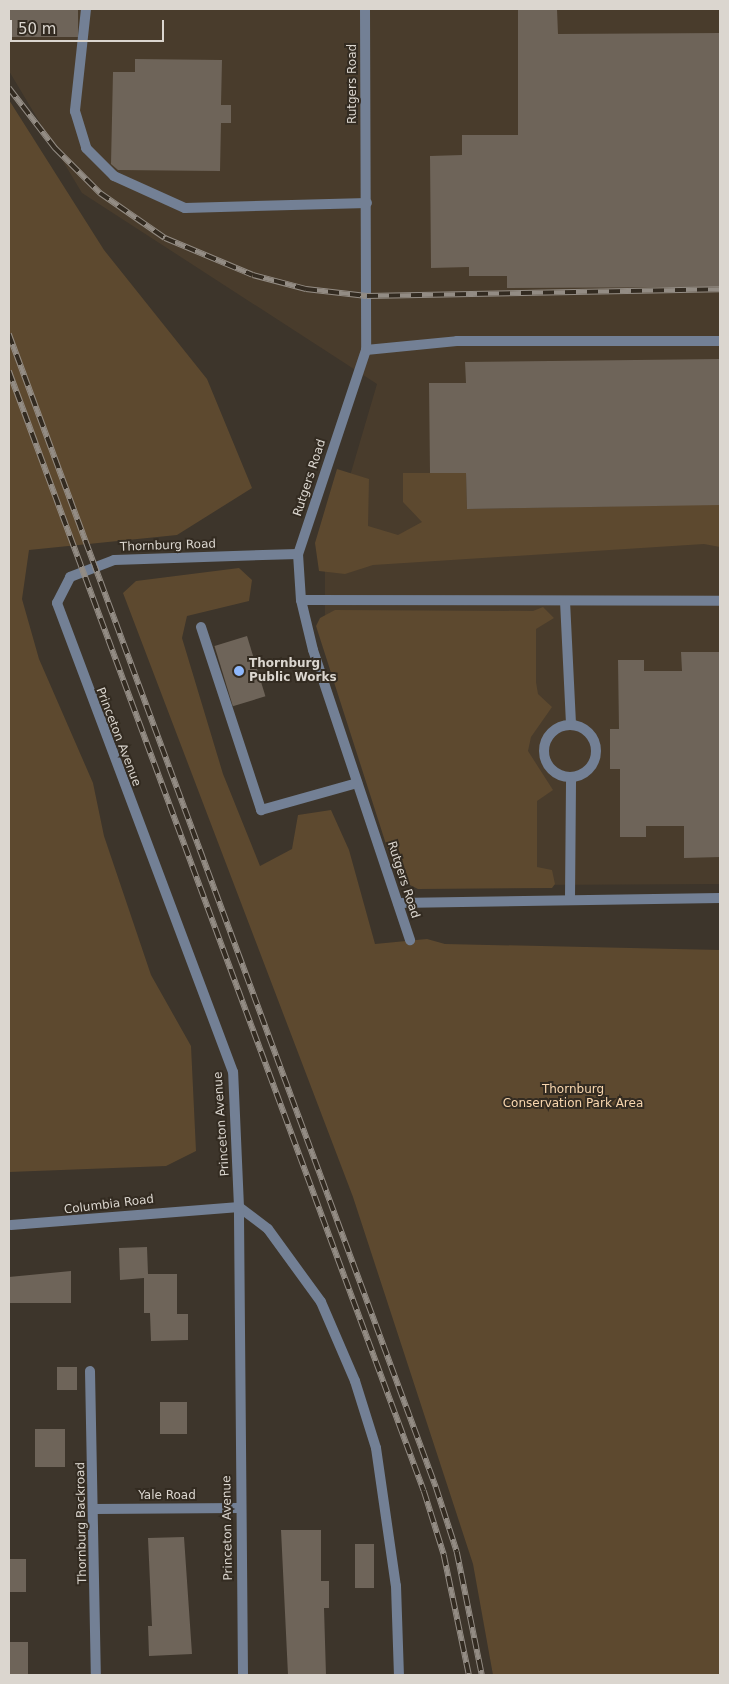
<!DOCTYPE html>
<style>
body{margin:0}
#map{position:relative;width:729px;height:1684px;overflow:hidden;background:#3d352b;font-family:"DejaVu Sans",sans-serif}
div>[style]{position:absolute}
.built>*{inset:0;background:#493c2c}
.green>*{inset:0;background:#5d492f}
.building>*{inset:0;background:#6e6459;transform-origin:0 0}
.lane>*{height:10px;margin:-5px;padding:0 5px;transform-origin:5px;border-radius:5px;background:#738095}
.lane>.ring{margin:-5px;padding:0;box-sizing:content-box;background:none;border:10px solid #738095;border-radius:50%}
.street>*{height:10px;margin:-5px;padding:0 5px;transform-origin:5px;border-radius:5px;background:#738095}
.rail>*{height:5.5px;margin-top:-2.75px;transform-origin:0;background:repeating-linear-gradient(90deg,#332b21 0 11px,#938c84 0 22px);box-sizing:border-box;border-block:1px solid #938c84}
.dots>*{width:14px;height:14px;translate:-50% -50%;box-sizing:border-box;border:2px solid #332b21;border-radius:50%}
span{translate:-50% -50%;white-space:nowrap;text-align:center;line-height:1.15;-webkit-text-stroke:4px #332b21;paint-order:stroke}
.street-label{font-size:12px;color:#dbd6cf}
.poi-label{font-size:12px;color:#dbd6cf;font-weight:700}
.left{translate:0 -50%;text-align:left}
.park-label{font-size:12px;color:#f9d7af}
.frame{position:absolute;inset:0;border:10px solid #dbd6cf;pointer-events:none}
.scale{position:absolute;left:10px;top:20px;width:154px;height:22px;box-sizing:border-box;border:2px solid #dbd6cf;border-top:0;padding-left:6px;font-size:15px;line-height:18px;white-space:nowrap;color:#dbd6cf;-webkit-text-stroke:4px #332b21;paint-order:stroke}
</style>
<div id="map">
<div class="built">
<div style="clip-path:polygon(9px 9px,720px 9px,720px 884px,528px 885px,325px 621px,325px 561px,377px 384px,82px 193px,9px 71px)"></div>
</div>
<div class="green">
<div style="clip-path:polygon(9px 100px,104px 250px,207px 379px,252px 488px,177px 535px,29px 550px,22px 599px,39px 659px,93px 783px,104px 836px,151px 975px,191px 1046px,196px 1151px,166px 1166px,9px 1172px)"></div>
<div style="clip-path:polygon(337px 469px,369px 479px,368px 526px,398px 535px,422px 522px,403px 502px,403px 473px,466px 473px,467px 509px,720px 504px,720px 547px,704px 544px,373px 565px,345px 574px,319px 571px,315px 543px)"></div>
<div style="clip-path:polygon(239px 568px,252px 580px,249px 601px,187px 616px,182px 638px,223px 774px,260px 866px,292px 849px,298px 815px,331px 810px,349px 850px,375px 944px,427px 939px,445px 944px,720px 950px,720px 1675px,493px 1675px,473px 1564px,353px 1197px,123px 593px,136px 581px)"></div>
<div style="clip-path:polygon(543px 607px,554px 618px,536px 629px,536px 682px,538px 694px,552px 707px,531px 737px,528px 751px,553px 790px,537px 801px,537px 867px,552px 870px,555px 884px,552px 888px,418px 889px,404px 882px,393px 866px,316px 626px,320px 618px,335px 610px,533px 611px)"></div>
</div>
<div class="building">
<div style="left:9px;top:9px;width:69px;height:28px"></div>
<div style="clip-path:polygon(518px 9px,557px 9px,558px 34px,720px 33px,720px 287px,507px 288px,507px 276px,469px 276px,469px 267px,431px 268px,430px 156px,462px 155px,462px 135px,518px 135px)"></div>
<div style="clip-path:polygon(135px 59px,222px 60px,221px 105px,231px 105px,231px 123px,221px 123px,220px 171px,118px 170px,111px 164px,113px 72px,135px 72px)"></div>
<div style="clip-path:polygon(720px 359px,720px 505px,467px 509px,466px 473px,430px 473px,429px 383px,466px 383px,465px 362px)"></div>
<div style="left:247px;top:636px;width:63px;height:34px;rotate:73deg"></div>
<div style="clip-path:polygon(681px 652px,720px 652px,720px 857px,684px 858px,684px 826px,646px 826px,646px 837px,620px 837px,620px 769px,610px 769px,610px 729px,619px 729px,618px 660px,644px 660px,644px 671px,682px 671px)"></div>
<div style="clip-path:polygon(147px 1247px,148px 1274px,177px 1274px,177px 1314px,188px 1314px,188px 1340px,151px 1341px,150px 1313px,144px 1313px,144px 1278px,120px 1280px,119px 1248px)"></div>
<div style="clip-path:polygon(71px 1271px,71px 1303px,9px 1303px,9px 1277px)"></div>
<div style="left:57px;top:1367px;width:20px;height:23px"></div>
<div style="left:187px;top:1402px;width:32px;height:27px;rotate:90deg"></div>
<div style="left:35px;top:1429px;width:30px;height:38px"></div>
<div style="clip-path:polygon(281px 1530px,321px 1530px,321px 1581px,329px 1581px,329px 1608px,324px 1608px,326px 1675px,288px 1675px)"></div>
<div style="clip-path:polygon(184px 1537px,192px 1654px,149px 1656px,148px 1626px,152px 1626px,148px 1538px)"></div>
<div style="left:355px;top:1544px;width:19px;height:44px"></div>
<div style="left:9px;top:1559px;width:17px;height:33px"></div>
<div style="left:9px;top:1642px;width:19px;height:33px"></div>
</div>
<div class="lane">
<div style="left:86px;top:9px;width:103px;rotate:96.2deg"></div>
<div style="left:75px;top:111px;width:39px;rotate:73deg"></div>
<div style="left:86px;top:148px;width:40px;rotate:45deg"></div>
<div style="left:114px;top:176px;width:78px;rotate:24.3deg"></div>
<div style="left:185px;top:208px;width:182px;rotate:-1.6deg"></div>
<div style="left:366px;top:350px;width:91px;rotate:-5.6deg"></div>
<div style="left:457px;top:341px;width:263px"></div>
<div style="left:301px;top:600px;width:419px;rotate:0.1deg"></div>
<div style="left:565px;top:601px;width:124px;rotate:87.2deg"></div>
<div style="left:201px;top:627px;width:193px;rotate:71.8deg"></div>
<div style="left:261px;top:810px;width:100px;rotate:-15.7deg"></div>
<div class="ring" style="left:544px;top:725px;width:42px;height:42px"></div>
<div style="left:570px;top:898px;width:121px;rotate:-89.5deg"></div>
<div style="left:398px;top:903px;width:322px;rotate:-0.9deg"></div>
<div style="left:239px;top:1207px;width:36px;rotate:37deg"></div>
<div style="left:268px;top:1229px;width:90px;rotate:54deg"></div>
<div style="left:321px;top:1302px;width:86px;rotate:66.7deg"></div>
<div style="left:355px;top:1381px;width:70px;rotate:72.6deg"></div>
<div style="left:376px;top:1448px;width:139px;rotate:81.8deg"></div>
</div>
<div class="street">
<div style="left:365px;top:9px;width:341px;rotate:89.8deg"></div>
<div style="left:366px;top:350px;width:215px;rotate:108.4deg"></div>
<div style="left:298px;top:554px;width:46px;rotate:86.3deg"></div>
<div style="left:301px;top:600px;width:51px;rotate:76.5deg"></div>
<div style="left:313px;top:650px;width:306px;rotate:71.5deg"></div>
<div style="left:11px;top:1225px;width:229px;rotate:-4.5deg"></div>
<div style="left:90px;top:1371px;width:304px;rotate:88.9deg"></div>
<div style="left:94px;top:1509px;width:146px;rotate:-0.4deg"></div>
<div style="left:396px;top:1586px;width:89px;rotate:88.1deg"></div>
<div style="left:243px;top:1675px;width:468px;rotate:-90.5deg"></div>
<div style="left:239px;top:1207px;width:135px;rotate:-92.5deg"></div>
<div style="left:233px;top:1072px;width:501px;rotate:-110.57deg"></div>
<div style="left:57px;top:603px;width:29px;rotate:-63deg"></div>
<div style="left:70px;top:577px;width:47px;rotate:-21.1deg"></div>
<div style="left:114px;top:560px;width:184px;rotate:-1.9deg"></div>
</div>
<div class="rail">
<div style="left:9px;top:88px;width:76px;rotate:52.5deg"></div>
<div style="left:55px;top:148px;width:64px;rotate:45deg"></div>
<div style="left:100px;top:193px;width:79px;rotate:34.7deg"></div>
<div style="left:165px;top:238px;width:95px;rotate:22.8deg"></div>
<div style="left:253px;top:275px;width:55px;rotate:14.8deg"></div>
<div style="left:306px;top:289px;width:61px;rotate:6.5deg"></div>
<div style="left:367px;top:296px;width:353px;rotate:-1.1deg"></div>
<div style="left:9px;top:334px;width:1230px;rotate:69.68deg"></div>
<div style="left:436px;top:1487px;width:68px;rotate:72.1deg"></div>
<div style="left:457px;top:1552px;width:126px;rotate:78.5deg"></div>
<div style="left:9px;top:371px;width:1194px;rotate:69.67deg"></div>
<div style="left:424px;top:1491px;width:67px;rotate:72.6deg"></div>
<div style="left:444px;top:1555px;width:123px;rotate:78.2deg"></div>
</div>
<div class="dots">
<div style="left:239px;top:671px;background:#8eb8fd"></div>
</div>
<div class="street-label">
<span style="left:353px;top:84px;rotate:-90deg">Rutgers Road</span>
<span style="left:310px;top:478px;rotate:-72deg">Rutgers Road</span>
<span style="left:168px;top:546px;rotate:-2deg">Thornburg Road</span>
<span style="left:118px;top:737px;rotate:69deg">Princeton Avenue</span>
<span style="left:403px;top:880px;rotate:72deg">Rutgers Road</span>
<span style="left:222px;top:1124px;rotate:-94deg">Princeton Avenue</span>
<span style="left:109px;top:1205px;rotate:-7deg">Columbia Road</span>
<span style="left:167px;top:1496px">Yale Road</span>
<span style="left:82px;top:1523px;rotate:-91deg">Thornburg Backroad</span>
<span style="left:228px;top:1528px;rotate:-91deg">Princeton Avenue</span>
</div>
<div class="poi-label">
<span class="left" style="left:249px;top:671px">Thornburg<br>Public Works</span>
</div>
<div class="park-label">
<span style="left:573px;top:1097px">Thornburg<br>Conservation Park Area</span>
</div>
<div class="frame"></div>
<div class="scale">50 m</div>
</div>
